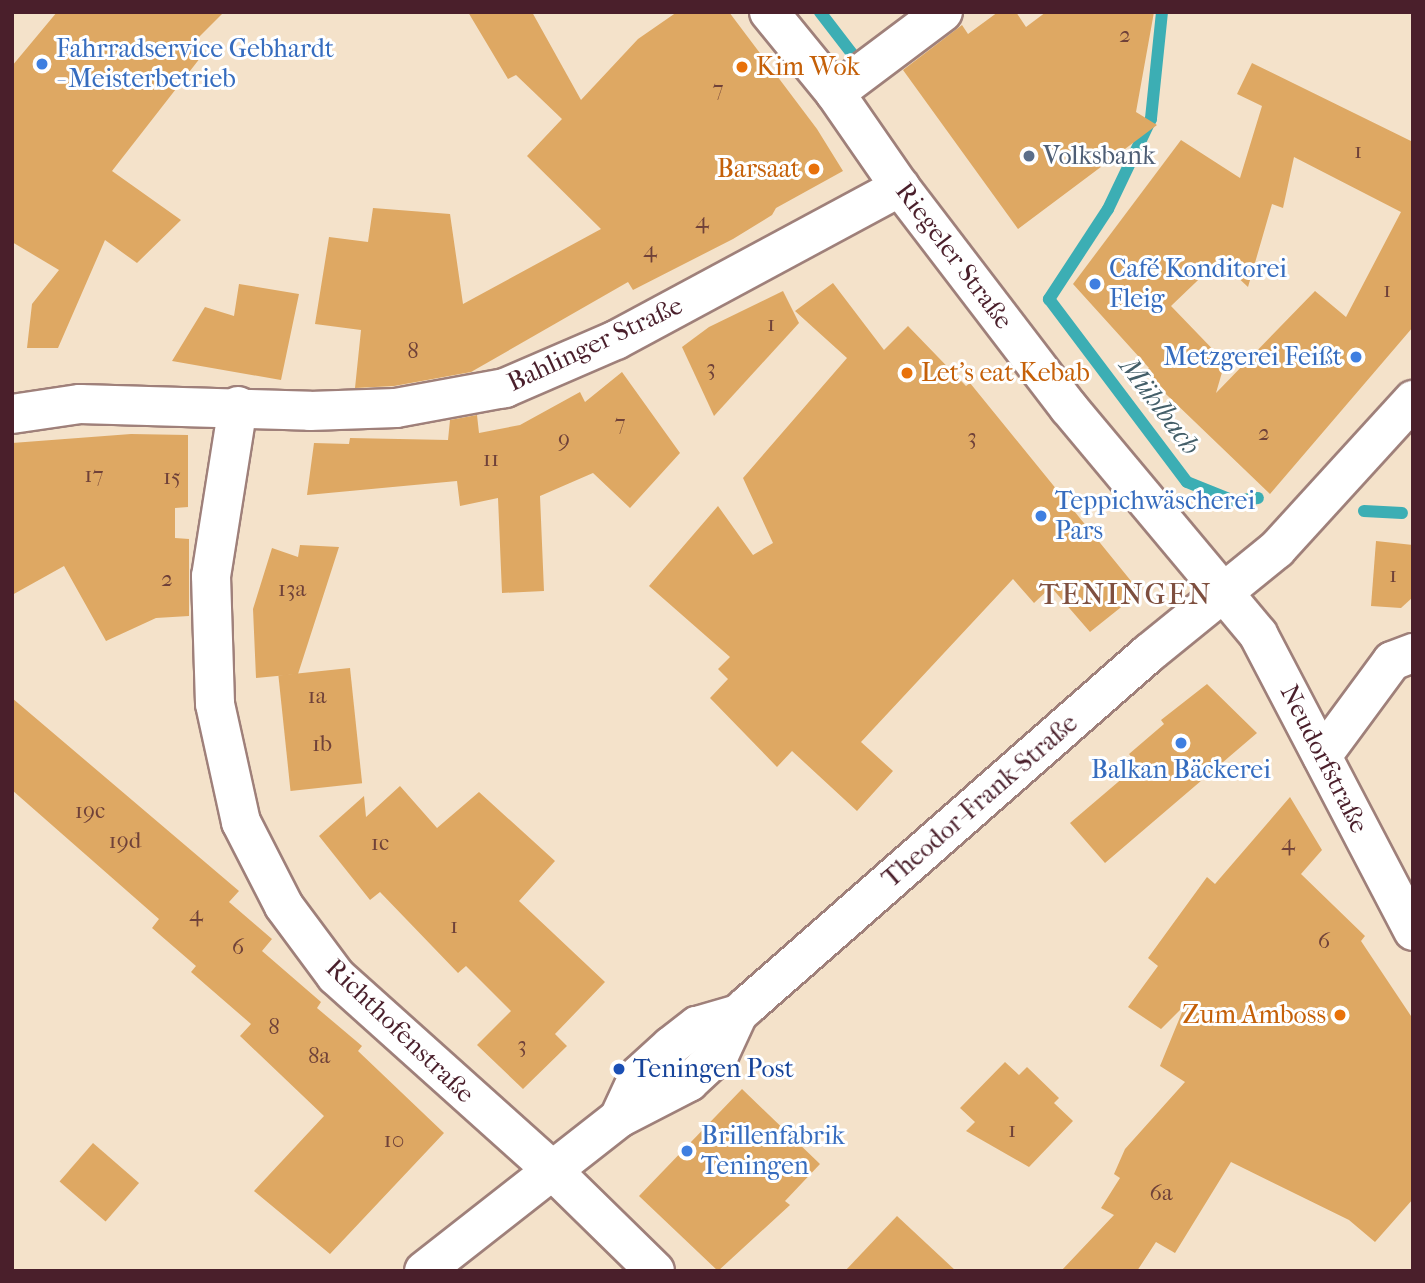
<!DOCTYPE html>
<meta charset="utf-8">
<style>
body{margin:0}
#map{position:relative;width:1425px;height:1283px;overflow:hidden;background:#f4e2ca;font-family:"IM FELL French Canon",serif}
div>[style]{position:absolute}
.stream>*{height:12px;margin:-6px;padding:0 6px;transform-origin:6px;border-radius:6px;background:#3caeb4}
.building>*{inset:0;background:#dea863;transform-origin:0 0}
.roads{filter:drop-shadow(2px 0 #9f807a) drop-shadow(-2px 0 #9f807a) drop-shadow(0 2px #9f807a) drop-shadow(0 -2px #9f807a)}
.minor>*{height:38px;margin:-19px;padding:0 19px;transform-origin:19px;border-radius:19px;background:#fff}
.secondary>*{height:38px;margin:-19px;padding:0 19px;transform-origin:19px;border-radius:19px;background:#fff}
.dots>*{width:19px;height:19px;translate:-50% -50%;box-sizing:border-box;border:4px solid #fff;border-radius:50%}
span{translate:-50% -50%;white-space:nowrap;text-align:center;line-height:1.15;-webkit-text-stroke:6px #fff;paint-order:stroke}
.number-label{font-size:23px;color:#6f4139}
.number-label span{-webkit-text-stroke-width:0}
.shop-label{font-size:26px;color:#366cbe}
.left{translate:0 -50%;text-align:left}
.right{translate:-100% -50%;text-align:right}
.food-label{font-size:26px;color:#c56008}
.service-label{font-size:26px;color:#4e5e75}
.street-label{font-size:26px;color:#4a1f2b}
.transit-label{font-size:26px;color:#164399}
.water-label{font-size:28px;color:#445f69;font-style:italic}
.quarter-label{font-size:30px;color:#7e4f3f;letter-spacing:2px}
.frame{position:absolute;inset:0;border:14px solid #4a1f2b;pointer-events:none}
</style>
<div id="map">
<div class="stream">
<div style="left:820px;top:12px;width:66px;rotate:52.4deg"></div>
<div style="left:1162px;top:12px;width:108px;rotate:95.9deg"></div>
<div style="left:1151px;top:119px;width:100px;rotate:115.5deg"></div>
<div style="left:1108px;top:209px;width:108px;rotate:123.2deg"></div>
<div style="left:1049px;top:299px;width:229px;rotate:53deg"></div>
<div style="left:1187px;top:482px;width:51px;rotate:22deg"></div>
<div style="left:1234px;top:501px;width:24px;rotate:-7deg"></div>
<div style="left:1364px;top:511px;width:38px;rotate:3deg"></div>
</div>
<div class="building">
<div style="clip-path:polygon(57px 12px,224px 12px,192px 44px,204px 53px,112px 171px,181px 220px,137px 263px,105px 240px,58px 348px,27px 348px,32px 304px,59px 270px,12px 242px,12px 66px)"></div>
<div style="clip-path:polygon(468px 12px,532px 12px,581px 100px,638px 39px,677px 12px,729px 12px,817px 129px,843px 171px,776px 208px,772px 215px,733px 239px,633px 290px,628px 282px,471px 372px,394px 386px,355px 388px,361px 330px,315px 324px,329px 237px,368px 242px,373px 208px,450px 214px,463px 304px,601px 229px,527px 156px,562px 119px,516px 75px,508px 79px)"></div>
<div style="clip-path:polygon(998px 12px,1016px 12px,1026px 27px,1046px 12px,1154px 12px,1136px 112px,1157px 125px,1018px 229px,903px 70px,962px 25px,968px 34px)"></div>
<div style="clip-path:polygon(evenodd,1252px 63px,1413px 142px,1413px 327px,1270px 494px,1144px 373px,1149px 368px,1073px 284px,1181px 140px,1240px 178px,1262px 106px,1237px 94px,1252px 63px,1294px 157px,1401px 212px,1346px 317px,1315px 291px,1216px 393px,1225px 362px,1171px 306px,1219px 260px,1248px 287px,1272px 204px,1283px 208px,1294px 157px)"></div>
<div style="clip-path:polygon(833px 283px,884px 350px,908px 326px,966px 386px,970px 383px,1140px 592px,1090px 632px,1051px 587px,1034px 603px,1013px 579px,861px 742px,893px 771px,857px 811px,792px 751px,777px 767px,710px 698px,728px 679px,718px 669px,730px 657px,649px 586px,718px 506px,753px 555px,773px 543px,743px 478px,847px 358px,795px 311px)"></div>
<div style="clip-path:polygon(239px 284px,299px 294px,281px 380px,172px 361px,205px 307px,234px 316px)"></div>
<div style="clip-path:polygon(783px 291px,799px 323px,714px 416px,682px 347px,709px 327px)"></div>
<div style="clip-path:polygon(622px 372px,680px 453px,630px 508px,593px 473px,540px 496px,544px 591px,502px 593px,498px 498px,460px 506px,457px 481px,307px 495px,314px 443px,349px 444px,350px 438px,448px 440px,450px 420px,477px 415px,479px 433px,520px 425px,580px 392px,585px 402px)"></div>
<div style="clip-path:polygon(131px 434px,188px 435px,188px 507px,175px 508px,175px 538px,189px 539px,189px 616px,156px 618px,106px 641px,64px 566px,12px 595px,12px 443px)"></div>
<div style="clip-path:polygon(1376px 541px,1413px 545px,1413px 597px,1401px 608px,1371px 606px)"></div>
<div style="clip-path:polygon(300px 545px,339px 547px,298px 674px,256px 678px,253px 609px,272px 548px,298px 557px)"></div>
<div style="left:350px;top:668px;width:116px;height:72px;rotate:84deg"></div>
<div style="clip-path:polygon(1207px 684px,1257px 733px,1105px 863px,1070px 823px,1138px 765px,1129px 754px,1164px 724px,1161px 720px)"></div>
<div style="clip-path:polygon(12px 698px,239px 891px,229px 902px,272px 939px,262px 951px,321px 1002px,317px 1008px,362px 1046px,358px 1051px,444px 1133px,330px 1254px,254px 1191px,324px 1116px,240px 1036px,251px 1024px,191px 972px,196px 966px,152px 928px,159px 919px,12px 790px)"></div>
<div style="clip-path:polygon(400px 786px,437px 828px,479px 792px,555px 861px,519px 901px,605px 982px,555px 1034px,567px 1046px,523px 1089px,477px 1045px,511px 1011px,466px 966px,458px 973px,380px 892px,370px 900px,319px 836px,364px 796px,366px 817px)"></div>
<div style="clip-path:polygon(1290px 797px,1322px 850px,1301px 874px,1365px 936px,1361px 941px,1413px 1019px,1413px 1199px,1375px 1242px,1349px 1220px,1231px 1162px,1175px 1253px,1156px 1242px,1137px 1271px,1061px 1271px,1114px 1215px,1101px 1208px,1120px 1178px,1114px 1174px,1125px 1149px,1185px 1082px,1160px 1066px,1185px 1005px,1161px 1029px,1128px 1007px,1158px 966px,1148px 958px,1207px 877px,1215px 884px)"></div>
<div style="clip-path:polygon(1005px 1062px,1019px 1075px,1027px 1067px,1059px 1098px,1054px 1103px,1073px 1121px,1029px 1167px,966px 1131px,975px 1122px,960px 1108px)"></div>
<div style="clip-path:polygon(742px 1089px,820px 1164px,785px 1201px,790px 1205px,718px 1271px,639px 1196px)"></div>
<div style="left:93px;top:1143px;width:61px;height:51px;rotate:41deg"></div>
<div style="clip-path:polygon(897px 1216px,956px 1271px,845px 1271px)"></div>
</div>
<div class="roads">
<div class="minor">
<div style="left:769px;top:12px;width:104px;rotate:50.8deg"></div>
<div style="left:835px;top:93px;width:114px;rotate:55.3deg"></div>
<div style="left:900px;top:187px;width:278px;rotate:52.6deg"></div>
<div style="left:1069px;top:408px;width:295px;rotate:50.1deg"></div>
<div style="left:1258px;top:634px;width:335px;rotate:62.4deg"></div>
<div style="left:835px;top:93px;width:135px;rotate:-36.9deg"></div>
<div style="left:238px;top:406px;width:172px;rotate:99deg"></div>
<div style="left:211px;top:576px;width:128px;rotate:88.2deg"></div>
<div style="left:215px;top:704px;width:121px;rotate:77.6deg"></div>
<div style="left:241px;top:822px;width:94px;rotate:62.9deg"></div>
<div style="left:284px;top:906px;width:87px;rotate:53.4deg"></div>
<div style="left:336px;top:976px;width:290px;rotate:41.9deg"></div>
<div style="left:552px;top:1170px;width:144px;rotate:44.4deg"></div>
<div style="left:12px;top:414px;width:69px;rotate:-8.4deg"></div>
<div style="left:80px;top:404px;width:230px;rotate:1.7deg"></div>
<div style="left:310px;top:411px;width:86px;rotate:-2deg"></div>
<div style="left:396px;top:408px;width:111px;rotate:-10.4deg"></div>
<div style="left:505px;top:388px;width:121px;rotate:-23.4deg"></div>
<div style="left:616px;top:340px;width:323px;rotate:-28.3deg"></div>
<div style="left:1322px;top:756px;width:118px;rotate:-53.6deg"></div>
<div style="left:1392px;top:661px;width:22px;rotate:-21deg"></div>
</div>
<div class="secondary">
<div style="left:619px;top:1118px;width:47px;rotate:-65.1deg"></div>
<div style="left:639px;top:1075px;width:43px;rotate:-42.2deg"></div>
<div style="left:671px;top:1046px;width:33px;rotate:-38deg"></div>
<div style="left:697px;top:1026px;width:43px;rotate:-16.3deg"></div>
<div style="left:738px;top:1014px;width:13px;rotate:-42deg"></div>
<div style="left:748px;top:1005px;width:534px;rotate:-41.28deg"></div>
<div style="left:1149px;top:653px;width:165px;rotate:-39.1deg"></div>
<div style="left:1277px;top:549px;width:202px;rotate:-47.6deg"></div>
<div style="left:424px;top:1271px;width:248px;rotate:-38.1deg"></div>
<div style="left:619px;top:1118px;width:79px;rotate:-27.2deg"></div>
<div style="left:689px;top:1082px;width:42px;rotate:-43.1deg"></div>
<div style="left:720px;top:1053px;width:43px;rotate:-65.2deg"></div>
</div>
</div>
<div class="dots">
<div style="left:42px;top:64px;background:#3f7fe0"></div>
<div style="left:742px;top:67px;background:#e8710a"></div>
<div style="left:1029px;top:156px;background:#5c6f8a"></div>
<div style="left:814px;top:169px;background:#e8710a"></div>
<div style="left:1095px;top:284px;background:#3f7fe0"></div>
<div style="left:1356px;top:357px;background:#3f7fe0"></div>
<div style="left:907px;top:373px;background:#e8710a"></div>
<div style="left:1041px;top:516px;background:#3f7fe0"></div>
<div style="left:1181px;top:743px;background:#3f7fe0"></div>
<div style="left:1340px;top:1015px;background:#e8710a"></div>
<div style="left:619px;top:1069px;background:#1a4fb4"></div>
<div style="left:687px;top:1151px;background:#3f7fe0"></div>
</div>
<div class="number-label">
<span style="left:1125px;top:35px">2</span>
<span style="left:718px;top:89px">7</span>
<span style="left:1358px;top:151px">1</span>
<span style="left:702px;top:221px">4</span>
<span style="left:650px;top:250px">4</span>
<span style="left:1387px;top:290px">1</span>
<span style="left:771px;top:324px">1</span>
<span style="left:413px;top:351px">8</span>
<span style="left:711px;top:368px">3</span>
<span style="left:620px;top:423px">7</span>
<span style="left:1264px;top:433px">2</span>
<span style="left:972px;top:437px">3</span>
<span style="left:564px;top:439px">9</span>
<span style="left:491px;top:459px">11</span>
<span style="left:94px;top:475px">17</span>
<span style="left:172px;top:477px">15</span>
<span style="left:1393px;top:575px">1</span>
<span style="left:167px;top:579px">2</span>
<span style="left:292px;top:589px">13a</span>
<span style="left:317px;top:696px">1a</span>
<span style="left:322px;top:744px">1b</span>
<span style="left:90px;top:811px">19c</span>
<span style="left:125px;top:841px">19d</span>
<span style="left:380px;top:843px">1c</span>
<span style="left:1288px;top:843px">4</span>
<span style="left:196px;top:914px">4</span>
<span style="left:454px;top:926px">1</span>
<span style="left:1324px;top:941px">6</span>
<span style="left:238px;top:947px">6</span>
<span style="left:274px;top:1027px">8</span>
<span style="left:522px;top:1045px">3</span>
<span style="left:319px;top:1056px">8a</span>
<span style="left:1012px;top:1130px">1</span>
<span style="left:394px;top:1140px">10</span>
<span style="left:1161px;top:1193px">6a</span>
</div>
<div class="shop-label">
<span class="left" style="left:56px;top:64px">Fahrradservice Gebhardt<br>- Meisterbetrieb</span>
<span class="left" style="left:1109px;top:284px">Café Konditorei<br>Fleig</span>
<span class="right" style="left:1342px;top:357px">Metzgerei Feißt</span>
<span class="left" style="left:1055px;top:516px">Teppichwäscherei<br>Pars</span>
<span style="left:1181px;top:770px">Balkan Bäckerei</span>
<span class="left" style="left:701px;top:1151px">Brillenfabrik<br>Teningen</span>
</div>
<div class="food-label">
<span class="left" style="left:756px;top:67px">Kim Wok</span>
<span class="right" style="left:800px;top:169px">Barsaat</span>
<span class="left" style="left:921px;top:373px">Let's eat Kebab</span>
<span class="right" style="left:1326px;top:1015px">Zum Amboss</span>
</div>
<div class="service-label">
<span class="left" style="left:1043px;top:156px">Volksbank</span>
</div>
<div class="street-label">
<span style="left:954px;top:256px;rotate:53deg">Riegeler Straße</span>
<span style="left:595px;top:344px;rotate:-25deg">Bahlinger Straße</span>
<span style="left:1324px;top:759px;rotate:63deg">Neudorfstraße</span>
<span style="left:980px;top:801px;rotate:-41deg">Theodor-Frank-Straße</span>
<span style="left:400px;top:1031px;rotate:44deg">Richthofenstraße</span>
</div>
<div class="transit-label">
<span class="left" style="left:633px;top:1069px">Teningen Post</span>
</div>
<div class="water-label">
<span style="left:1160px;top:406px;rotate:53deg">Mühlbach</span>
</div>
<div class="quarter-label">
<span style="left:1126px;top:595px">TENINGEN</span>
</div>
<div class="frame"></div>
</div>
